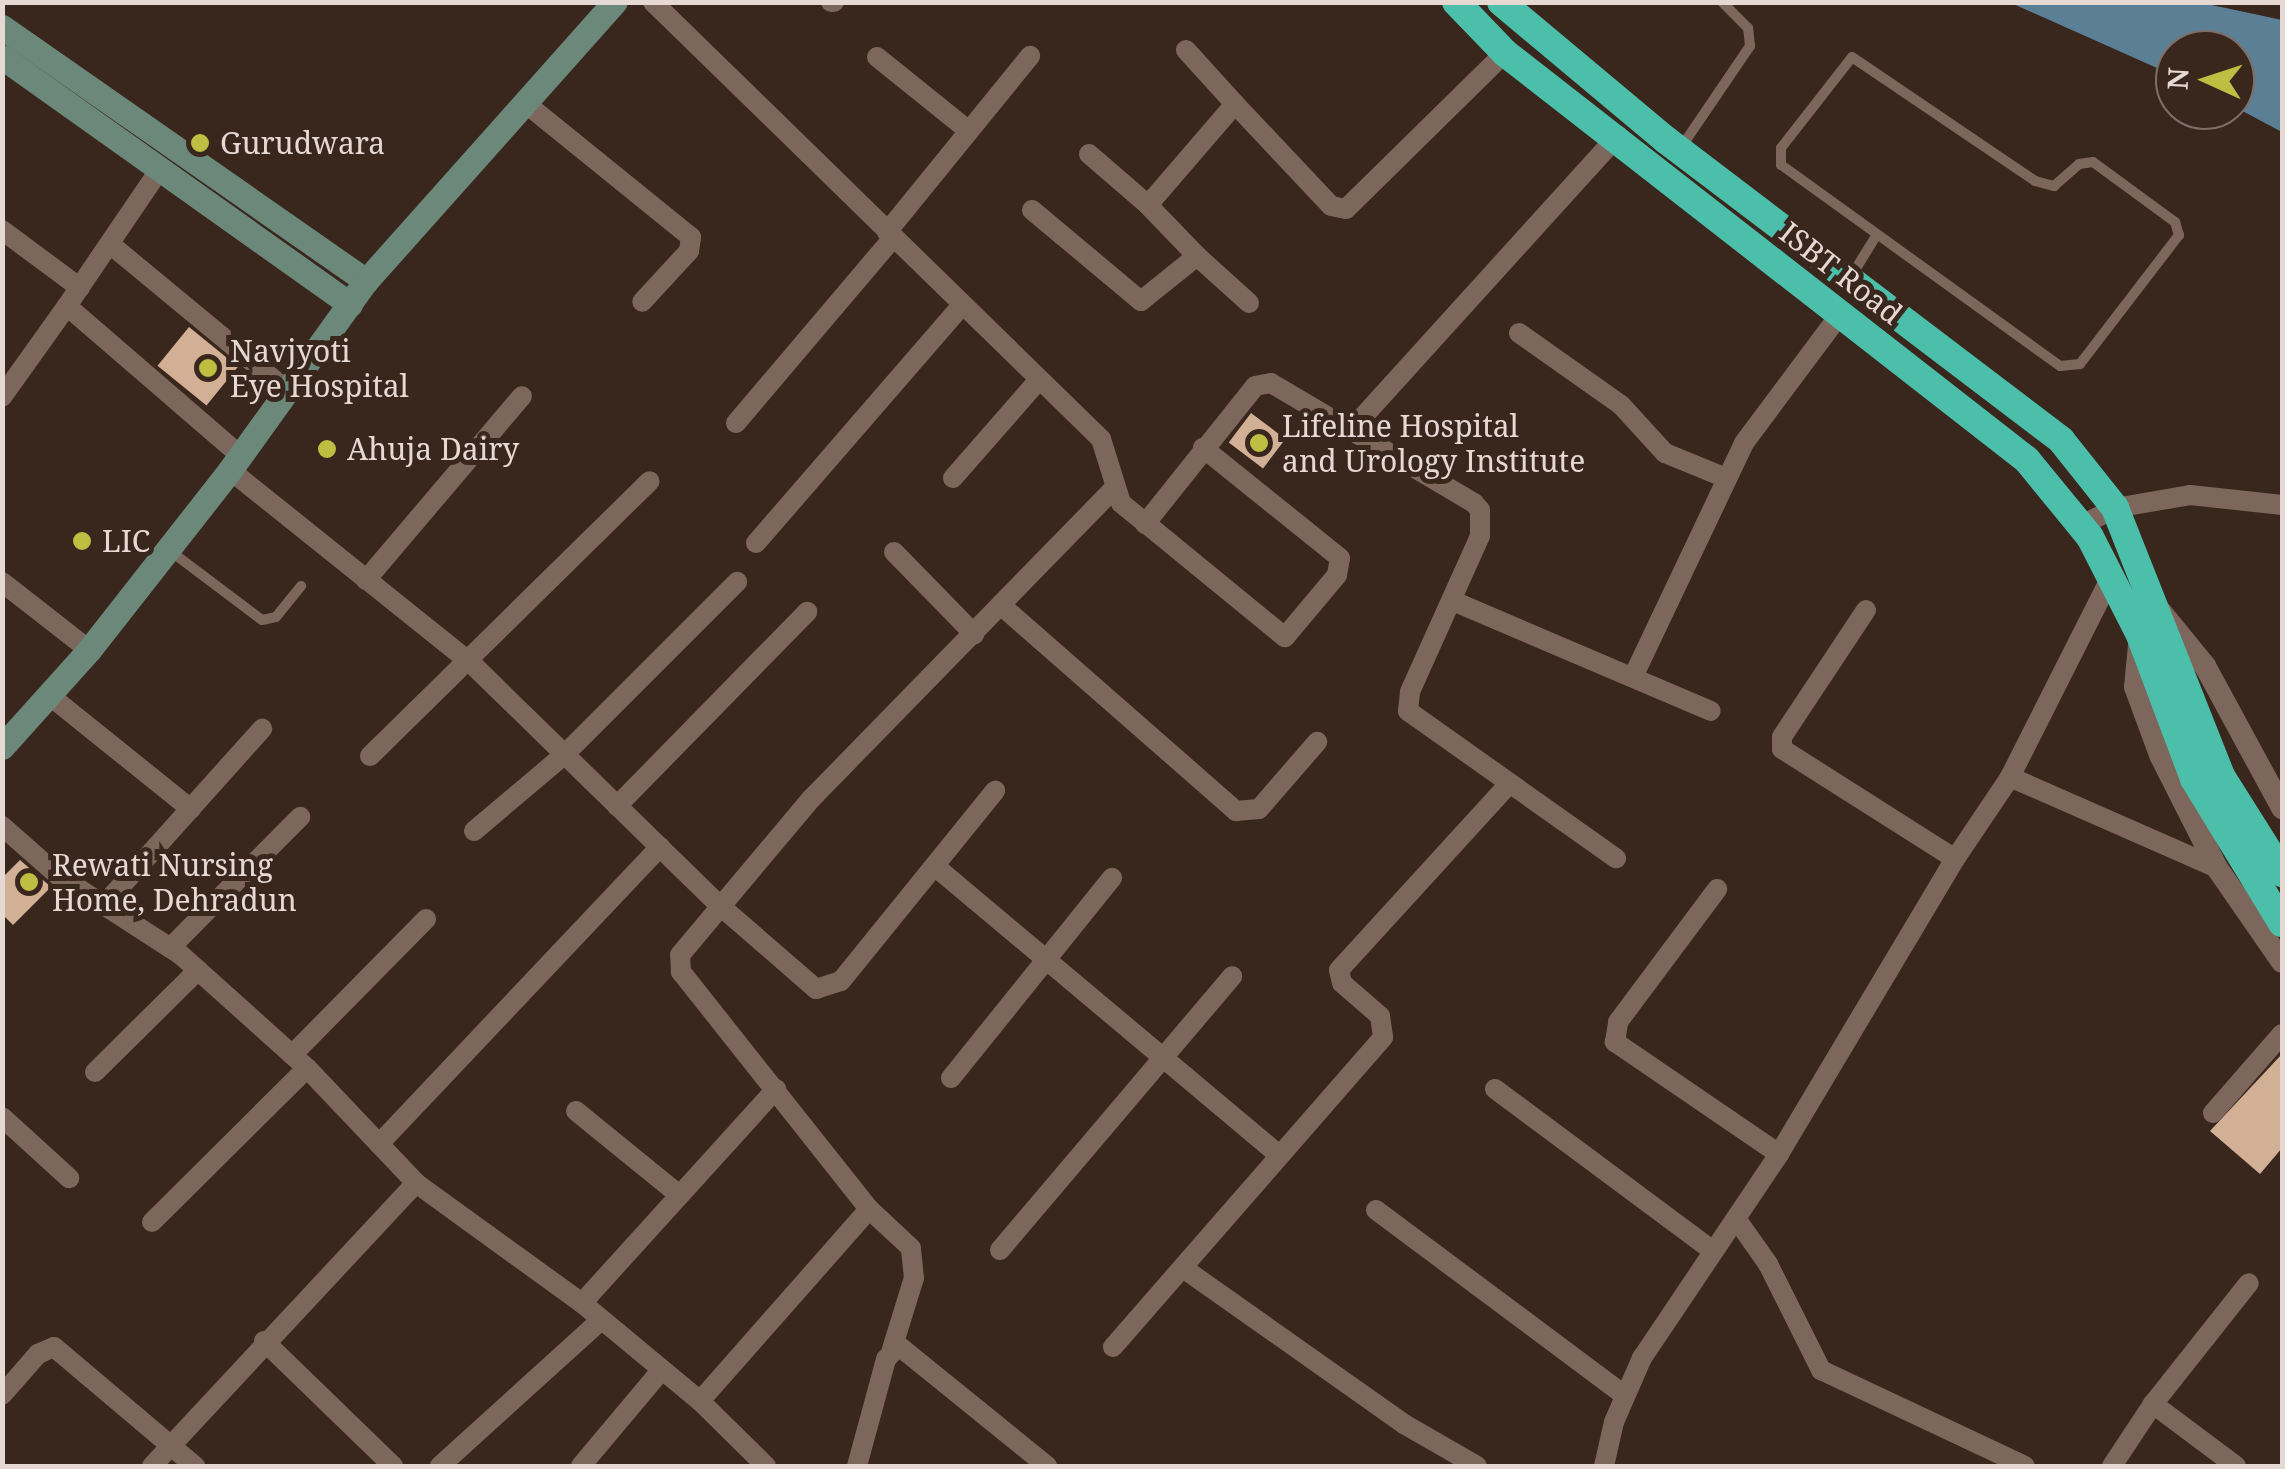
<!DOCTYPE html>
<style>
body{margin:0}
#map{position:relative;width:2285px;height:1469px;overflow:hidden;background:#39271e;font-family:"Noto Serif",serif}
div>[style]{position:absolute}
.water>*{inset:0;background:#5b8096}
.building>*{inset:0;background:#d2b095;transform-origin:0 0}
.service>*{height:10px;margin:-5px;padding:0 5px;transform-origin:5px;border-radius:5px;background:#7d675d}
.minor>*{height:20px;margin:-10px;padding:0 10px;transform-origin:10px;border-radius:10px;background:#7d675d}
.tertiary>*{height:22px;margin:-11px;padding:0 11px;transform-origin:11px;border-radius:11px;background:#7d675d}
.secondary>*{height:25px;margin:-12.5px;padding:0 12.5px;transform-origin:12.5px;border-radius:12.5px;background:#6b887a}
.trunk>*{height:28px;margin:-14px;padding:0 14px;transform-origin:14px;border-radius:14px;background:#4cbfaa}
.dots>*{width:28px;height:28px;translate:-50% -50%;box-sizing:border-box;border:5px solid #39271e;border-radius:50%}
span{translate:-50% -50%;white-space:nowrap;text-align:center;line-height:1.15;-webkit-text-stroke:10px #39271e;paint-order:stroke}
.poi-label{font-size:30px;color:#e6d9d4}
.left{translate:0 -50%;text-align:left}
.street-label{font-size:30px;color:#e6d9d4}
.frame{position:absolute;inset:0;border:5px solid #e6d9d4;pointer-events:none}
.north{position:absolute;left:2155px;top:30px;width:100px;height:100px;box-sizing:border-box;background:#39271e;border:2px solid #7e6e67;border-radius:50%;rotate:273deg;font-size:28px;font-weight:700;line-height:40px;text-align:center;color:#e6d9d4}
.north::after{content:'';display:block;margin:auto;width:35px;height:45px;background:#bebf42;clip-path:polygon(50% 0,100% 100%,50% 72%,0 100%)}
</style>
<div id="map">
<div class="water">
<div style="clip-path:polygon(2011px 3px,2202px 3px,2282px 20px,2282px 132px,2235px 107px,2235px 50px,2175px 50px,2175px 76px)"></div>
</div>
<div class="building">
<div style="left:189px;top:327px;width:63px;height:50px;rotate:39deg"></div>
<div style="left:1251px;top:413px;width:43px;height:37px;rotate:37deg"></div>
<div style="clip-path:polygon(20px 860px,51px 887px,13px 925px,2px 914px,2px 878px)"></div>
<div style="clip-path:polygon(2282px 1054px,2282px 1148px,2260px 1174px,2210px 1131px)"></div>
</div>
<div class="service">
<div style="left:1852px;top:57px;width:221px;rotate:34.1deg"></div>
<div style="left:2035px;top:181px;width:20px;rotate:15deg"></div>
<div style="left:2054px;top:186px;width:33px;rotate:-41deg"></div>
<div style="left:2079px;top:164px;width:14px;rotate:-8deg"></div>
<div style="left:2093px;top:162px;width:102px;rotate:36.2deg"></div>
<div style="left:2175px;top:222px;width:14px;rotate:73deg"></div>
<div style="left:2179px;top:235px;width:163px;rotate:127.5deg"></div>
<div style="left:2080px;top:364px;width:20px;rotate:174deg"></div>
<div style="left:2060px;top:366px;width:344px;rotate:-144.2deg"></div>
<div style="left:1781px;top:165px;width:17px;rotate:-90deg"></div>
<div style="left:1781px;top:148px;width:115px;rotate:-52deg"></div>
<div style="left:1680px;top:149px;width:125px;rotate:-55.8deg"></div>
<div style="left:1750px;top:46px;width:18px;rotate:-96deg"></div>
<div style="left:1748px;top:28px;width:37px;rotate:-135deg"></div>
<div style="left:1850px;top:278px;width:49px;rotate:-58.2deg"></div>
<div style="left:169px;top:550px;width:116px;rotate:37deg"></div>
<div style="left:262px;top:620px;width:14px;rotate:-12deg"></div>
<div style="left:276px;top:617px;width:40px;rotate:-51deg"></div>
</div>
<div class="minor">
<div style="left:653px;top:2px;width:626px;rotate:44.29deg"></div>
<div style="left:1101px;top:439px;width:67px;rotate:72.6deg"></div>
<div style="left:1121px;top:503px;width:212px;rotate:39.3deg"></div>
<div style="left:1285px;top:637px;width:81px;rotate:-50deg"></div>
<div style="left:1337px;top:575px;width:17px;rotate:-80deg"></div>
<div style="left:1340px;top:558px;width:176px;rotate:-141.2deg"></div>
<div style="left:831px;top:2px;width:3px"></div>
<div style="left:877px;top:57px;width:118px;rotate:38.8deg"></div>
<div style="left:524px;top:102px;width:215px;rotate:39deg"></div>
<div style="left:691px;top:237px;width:14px;rotate:98deg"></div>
<div style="left:689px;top:251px;width:69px;rotate:132.7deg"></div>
<div style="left:1235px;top:104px;width:140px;rotate:46.7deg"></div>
<div style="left:1331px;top:206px;width:15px;rotate:11deg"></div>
<div style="left:1346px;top:209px;width:223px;rotate:-44.5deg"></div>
<div style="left:1089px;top:154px;width:78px;rotate:40.8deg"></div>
<div style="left:160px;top:169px;width:166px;rotate:124.2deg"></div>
<div style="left:67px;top:306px;width:230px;rotate:40.8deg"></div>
<div style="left:1032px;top:210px;width:142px;rotate:39.9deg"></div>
<div style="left:1141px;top:301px;width:72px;rotate:-38.8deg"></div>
<div style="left:1197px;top:256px;width:71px;rotate:-133.9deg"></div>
<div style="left:1148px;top:205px;width:133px;rotate:-49.3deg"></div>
<div style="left:1235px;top:104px;width:73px;rotate:-132.2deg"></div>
<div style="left:2px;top:230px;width:97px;rotate:36.6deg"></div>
<div style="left:887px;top:232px;width:227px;rotate:-50.9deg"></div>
<div style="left:110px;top:244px;width:231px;rotate:39.6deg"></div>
<div style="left:1197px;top:256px;width:70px;rotate:42.1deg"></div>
<div style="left:1519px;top:333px;width:125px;rotate:35.2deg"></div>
<div style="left:1621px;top:405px;width:65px;rotate:47.5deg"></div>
<div style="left:1665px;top:453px;width:66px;rotate:22.3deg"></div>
<div style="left:2px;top:397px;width:112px;rotate:-54.5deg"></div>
<div style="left:736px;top:423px;width:243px;rotate:-49.7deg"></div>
<div style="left:1350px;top:431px;width:399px;rotate:-47.8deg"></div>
<div style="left:230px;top:470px;width:309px;rotate:38.7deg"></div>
<div style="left:471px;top:663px;width:345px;rotate:44.3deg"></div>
<div style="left:718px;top:904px;width:130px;rotate:40.9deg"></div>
<div style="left:816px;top:989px;width:26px;rotate:-18deg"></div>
<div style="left:841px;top:981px;width:245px;rotate:-51deg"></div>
<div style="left:953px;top:478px;width:128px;rotate:-48.8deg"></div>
<div style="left:1145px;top:524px;width:176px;rotate:-51.4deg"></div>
<div style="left:1255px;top:386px;width:16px;rotate:-11deg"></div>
<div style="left:1271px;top:383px;width:236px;rotate:30.6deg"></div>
<div style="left:1474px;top:503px;width:9px;rotate:49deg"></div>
<div style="left:1480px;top:510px;width:26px;rotate:90deg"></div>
<div style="left:1480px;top:536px;width:171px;rotate:114.2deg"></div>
<div style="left:1410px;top:692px;width:19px;rotate:96deg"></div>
<div style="left:1408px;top:711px;width:255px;rotate:35.3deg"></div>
<div style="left:2082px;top:525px;width:37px;rotate:-27deg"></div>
<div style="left:2115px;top:508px;width:76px;rotate:-9.8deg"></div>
<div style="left:2190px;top:495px;width:93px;rotate:6.2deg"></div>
<div style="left:756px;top:543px;width:313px;rotate:-49.1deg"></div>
<div style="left:894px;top:552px;width:115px;rotate:45.7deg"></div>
<div style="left:366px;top:580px;width:241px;rotate:-49.7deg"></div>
<div style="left:2px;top:582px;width:110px;rotate:38deg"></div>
<div style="left:1453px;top:601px;width:280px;rotate:23.1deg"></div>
<div style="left:1003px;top:607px;width:310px;rotate:41.2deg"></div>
<div style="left:1236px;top:811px;width:23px;rotate:-5deg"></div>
<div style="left:1259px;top:809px;width:89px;rotate:-49.1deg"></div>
<div style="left:1866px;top:610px;width:152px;rotate:123.5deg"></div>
<div style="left:1782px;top:737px;width:12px;rotate:90deg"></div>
<div style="left:1782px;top:749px;width:205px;rotate:32.4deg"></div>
<div style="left:1955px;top:859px;width:99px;rotate:-56.1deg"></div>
<div style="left:2010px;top:777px;width:224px;rotate:-63.2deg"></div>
<div style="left:1633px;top:677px;width:259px;rotate:-64.6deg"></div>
<div style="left:1744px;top:443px;width:161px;rotate:-53.3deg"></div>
<div style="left:49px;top:695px;width:182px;rotate:38.8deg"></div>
<div style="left:370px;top:756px;width:392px;rotate:-44.5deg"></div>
<div style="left:2010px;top:777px;width:226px;rotate:23.7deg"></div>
<div style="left:617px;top:806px;width:272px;rotate:-45.6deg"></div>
<div style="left:2px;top:826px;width:76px;rotate:41.3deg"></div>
<div style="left:59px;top:876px;width:145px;rotate:32.9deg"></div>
<div style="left:181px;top:955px;width:169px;rotate:41.9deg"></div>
<div style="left:307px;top:1068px;width:158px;rotate:46.5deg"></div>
<div style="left:416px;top:1183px;width:205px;rotate:35.9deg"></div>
<div style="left:582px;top:1303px;width:153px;rotate:39.7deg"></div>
<div style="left:700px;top:1401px;width:93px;rotate:44.6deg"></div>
<div style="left:474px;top:831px;width:118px;rotate:-40.2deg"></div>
<div style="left:564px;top:755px;width:245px;rotate:-45deg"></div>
<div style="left:937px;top:868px;width:446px;rotate:40deg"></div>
<div style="left:104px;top:905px;width:237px;rotate:-48.1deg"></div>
<div style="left:170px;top:948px;width:185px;rotate:-45.2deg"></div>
<div style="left:292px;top:1055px;width:191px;rotate:-45.4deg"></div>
<div style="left:95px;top:1072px;width:145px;rotate:-44.7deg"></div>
<div style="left:951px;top:1078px;width:257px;rotate:-51.2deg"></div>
<div style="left:1495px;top:1089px;width:272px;rotate:36.6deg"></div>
<div style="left:576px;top:1111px;width:130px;rotate:39.1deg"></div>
<div style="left:2213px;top:1113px;width:105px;rotate:-48.9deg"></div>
<div style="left:2px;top:1117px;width:91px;rotate:42.3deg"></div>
<div style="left:379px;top:1144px;width:409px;rotate:-46.6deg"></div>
<div style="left:1779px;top:1154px;width:344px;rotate:-59.2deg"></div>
<div style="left:1376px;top:1210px;width:309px;rotate:36.7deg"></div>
<div style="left:1737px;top:1220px;width:54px;rotate:54.8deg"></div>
<div style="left:1768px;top:1264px;width:119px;rotate:63.4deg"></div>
<div style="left:1821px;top:1370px;width:225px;rotate:25.2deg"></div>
<div style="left:152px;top:1222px;width:218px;rotate:-44.8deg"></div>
<div style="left:1000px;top:1250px;width:359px;rotate:-49.7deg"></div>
<div style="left:1183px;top:1268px;width:271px;rotate:35.2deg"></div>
<div style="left:1404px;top:1424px;width:84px;rotate:29.9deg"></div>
<div style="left:582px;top:1303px;width:289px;rotate:-47.8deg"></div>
<div style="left:264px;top:1341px;width:180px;rotate:44.1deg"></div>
<div style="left:1113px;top:1347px;width:411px;rotate:-48.9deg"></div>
<div style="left:1383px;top:1037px;width:21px;rotate:-98deg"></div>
<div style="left:1380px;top:1016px;width:50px;rotate:-139deg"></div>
<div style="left:1342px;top:983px;width:13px;rotate:-103deg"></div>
<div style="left:1339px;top:970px;width:252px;rotate:-47.6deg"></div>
<div style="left:892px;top:1349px;width:74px;rotate:-72.8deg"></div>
<div style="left:914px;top:1278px;width:30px;rotate:-96deg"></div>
<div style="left:911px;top:1248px;width:57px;rotate:-137.1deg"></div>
<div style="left:869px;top:1209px;width:303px;rotate:-128.4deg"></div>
<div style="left:681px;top:972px;width:17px;rotate:-93deg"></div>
<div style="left:680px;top:955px;width:204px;rotate:-50deg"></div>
<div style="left:811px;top:799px;width:432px;rotate:-45.7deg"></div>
<div style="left:2px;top:1395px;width:55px;rotate:-48.7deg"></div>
<div style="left:38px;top:1354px;width:17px;rotate:-24deg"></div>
<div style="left:54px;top:1347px;width:185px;rotate:40.2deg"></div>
<div style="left:700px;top:1401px;width:256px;rotate:-48.6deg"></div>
<div style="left:152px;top:1466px;width:387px;rotate:-47deg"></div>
<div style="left:440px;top:1466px;width:217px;rotate:-42.2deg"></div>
<div style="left:581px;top:1466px;width:123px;rotate:-50deg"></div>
<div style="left:857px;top:1466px;width:111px;rotate:-74.8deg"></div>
<div style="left:886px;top:1359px;width:18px;rotate:-45deg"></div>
<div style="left:899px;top:1346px;width:191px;rotate:39deg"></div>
<div style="left:1604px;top:1466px;width:45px;rotate:-77.2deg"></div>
<div style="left:1614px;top:1422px;width:70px;rotate:-66.4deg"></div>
<div style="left:1642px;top:1358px;width:246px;rotate:-56.1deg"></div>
<div style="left:1779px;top:1154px;width:199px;rotate:-145.7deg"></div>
<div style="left:1615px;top:1042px;width:20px;rotate:-81deg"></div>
<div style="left:1618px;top:1022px;width:166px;rotate:-53.3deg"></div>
<div style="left:2112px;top:1466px;width:74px;rotate:-56.5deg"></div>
<div style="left:2236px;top:1466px;width:104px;rotate:-143.2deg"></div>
<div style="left:2153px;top:1404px;width:154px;rotate:-51.6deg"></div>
</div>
<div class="tertiary">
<div style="left:2161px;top:612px;width:70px;rotate:50.8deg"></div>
<div style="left:2205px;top:666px;width:162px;rotate:61.5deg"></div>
<div style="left:2140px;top:635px;width:52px;rotate:95.5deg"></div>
<div style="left:2135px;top:687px;width:72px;rotate:69.8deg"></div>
<div style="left:2160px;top:755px;width:127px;rotate:63.2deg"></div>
<div style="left:2217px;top:868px;width:114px;rotate:55.3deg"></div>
</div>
<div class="secondary">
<div style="left:2px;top:27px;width:444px;rotate:34.9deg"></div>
<div style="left:2px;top:57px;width:427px;rotate:35.4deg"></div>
<div style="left:2px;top:747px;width:130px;rotate:-48.1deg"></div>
<div style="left:89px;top:650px;width:229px;rotate:-51.9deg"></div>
<div style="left:230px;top:470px;width:233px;rotate:-54.3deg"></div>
<div style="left:366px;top:281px;width:374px;rotate:-48.3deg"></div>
</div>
<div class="trunk">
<div style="left:1456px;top:2px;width:71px;rotate:46.1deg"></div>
<div style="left:1505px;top:53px;width:662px;rotate:37.94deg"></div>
<div style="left:2027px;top:460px;width:99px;rotate:50.7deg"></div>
<div style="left:2090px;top:537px;width:110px;rotate:63deg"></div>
<div style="left:2140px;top:635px;width:154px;rotate:69.4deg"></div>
<div style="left:2194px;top:779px;width:169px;rotate:58.6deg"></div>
<div style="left:1501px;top:2px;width:215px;rotate:39.9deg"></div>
<div style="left:1666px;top:140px;width:496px;rotate:37.2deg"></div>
<div style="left:2061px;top:440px;width:87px;rotate:51.5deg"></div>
<div style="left:2115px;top:508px;width:288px;rotate:68.4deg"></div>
<div style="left:2221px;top:776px;width:115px;rotate:57.8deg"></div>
</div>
<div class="dots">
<div style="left:200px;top:143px;background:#bebf42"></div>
<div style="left:208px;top:368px;background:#bebf42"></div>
<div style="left:1259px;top:443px;background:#bebf42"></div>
<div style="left:327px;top:449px;background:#bebf42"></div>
<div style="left:82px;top:541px;background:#bebf42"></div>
<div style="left:29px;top:882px;background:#bebf42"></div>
</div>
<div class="poi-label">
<span class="left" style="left:220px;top:143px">Gurudwara</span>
<span class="left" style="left:230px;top:368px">Navjyoti<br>Eye Hospital</span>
<span class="left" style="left:1282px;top:443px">Lifeline Hospital<br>and Urology Institute</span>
<span class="left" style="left:347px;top:449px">Ahuja Dairy</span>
<span class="left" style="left:102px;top:541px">LIC</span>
<span class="left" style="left:52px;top:882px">Rewati Nursing<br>Home, Dehradun</span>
</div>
<div class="street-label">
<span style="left:1841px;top:273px;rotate:38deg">ISBT Road</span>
</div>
<div class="frame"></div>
<div class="north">N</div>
</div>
